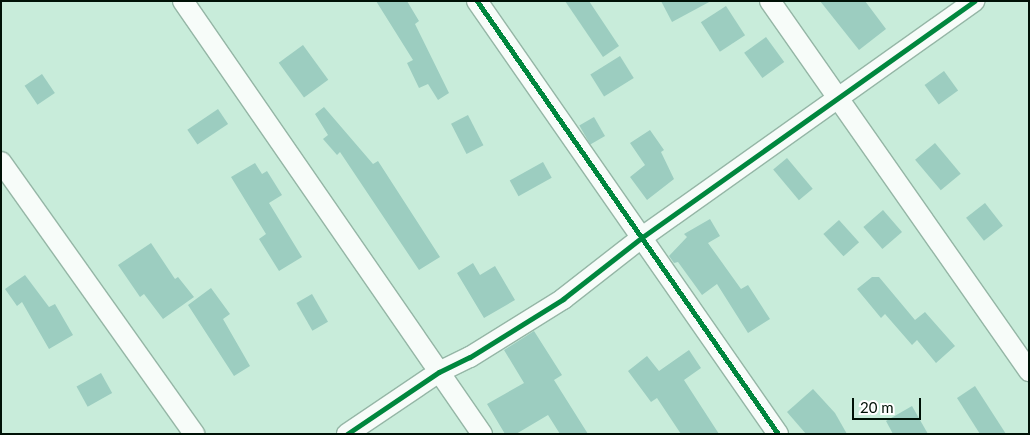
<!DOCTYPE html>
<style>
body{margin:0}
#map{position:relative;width:1030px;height:435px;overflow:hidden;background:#c8ecda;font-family:Lato,sans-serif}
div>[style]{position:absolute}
.building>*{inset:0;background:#9ccdc0;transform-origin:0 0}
.roads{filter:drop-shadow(1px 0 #95b6a6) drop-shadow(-1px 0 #95b6a6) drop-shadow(0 1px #95b6a6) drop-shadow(0 -1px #95b6a6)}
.minor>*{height:20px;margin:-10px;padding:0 10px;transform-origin:10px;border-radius:10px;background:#f7fcf9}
.cycleway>*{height:5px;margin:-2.5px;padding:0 2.5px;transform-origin:2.5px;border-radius:2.5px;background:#00873e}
span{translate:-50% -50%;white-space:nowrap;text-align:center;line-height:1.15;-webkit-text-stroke:4px #fff;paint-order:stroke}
.frame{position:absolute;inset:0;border:2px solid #001106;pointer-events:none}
.scale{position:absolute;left:852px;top:398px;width:69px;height:22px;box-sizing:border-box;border:2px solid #001106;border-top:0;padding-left:6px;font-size:15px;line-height:18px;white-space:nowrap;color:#001106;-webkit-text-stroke:4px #fff;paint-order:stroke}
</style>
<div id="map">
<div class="building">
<div style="clip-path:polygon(376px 1px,407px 1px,419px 21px,415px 24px,449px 93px,438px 100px,428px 84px,419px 88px,407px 63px,413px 60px)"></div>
<div style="clip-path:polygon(565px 1px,589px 1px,619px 46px,603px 57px)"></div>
<div style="clip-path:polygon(661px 1px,711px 1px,672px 22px)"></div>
<div style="clip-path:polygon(820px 1px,865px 1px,886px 29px,859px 50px)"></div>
<div style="left:726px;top:6px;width:35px;height:30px;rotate:57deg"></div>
<div style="left:766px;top:37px;width:31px;height:27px;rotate:54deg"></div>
<div style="left:303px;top:45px;width:43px;height:30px;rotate:54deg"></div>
<div style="left:620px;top:56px;width:26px;height:35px;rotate:58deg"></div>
<div style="left:944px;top:71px;width:24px;height:24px;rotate:54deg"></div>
<div style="left:42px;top:74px;width:23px;height:21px;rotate:56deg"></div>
<div style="clip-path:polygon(324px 107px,373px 164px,378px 161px,440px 257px,419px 270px,340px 152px,337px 155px,323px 139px,328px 135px,315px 114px)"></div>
<div style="left:218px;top:109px;width:18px;height:37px;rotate:56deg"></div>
<div style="left:468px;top:115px;width:34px;height:19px;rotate:63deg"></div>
<div style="left:594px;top:117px;width:22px;height:17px;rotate:60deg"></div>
<div style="clip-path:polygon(650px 130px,664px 150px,661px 152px,674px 179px,647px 200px,630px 177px,645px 165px,630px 143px)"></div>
<div style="left:935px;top:143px;width:40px;height:26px;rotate:50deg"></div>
<div style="left:787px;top:158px;width:40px;height:18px;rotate:50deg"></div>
<div style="left:543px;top:162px;width:18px;height:38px;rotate:61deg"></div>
<div style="clip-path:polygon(255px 163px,262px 174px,267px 171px,282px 195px,269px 203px,302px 257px,279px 271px,259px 239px,266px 234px,231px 177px)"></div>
<div style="left:985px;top:203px;width:29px;height:24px;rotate:52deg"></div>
<div style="left:883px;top:210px;width:29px;height:26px;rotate:49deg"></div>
<div style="clip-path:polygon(710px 219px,720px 236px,708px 243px,741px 289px,748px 285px,770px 319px,748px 333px,717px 284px,702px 295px,678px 262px,674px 263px,669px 256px,687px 237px,684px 234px)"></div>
<div style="left:839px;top:220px;width:30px;height:21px;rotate:48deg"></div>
<div style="clip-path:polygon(151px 243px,175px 279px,178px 277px,194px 297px,163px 319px,144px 294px,140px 297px,118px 265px)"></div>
<div style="clip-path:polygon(473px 263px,480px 275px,495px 266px,515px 300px,484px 318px,457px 273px)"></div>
<div style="clip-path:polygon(25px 275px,49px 307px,55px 304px,73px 335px,49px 349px,22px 302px,17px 306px,5px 289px)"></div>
<div style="clip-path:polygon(872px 277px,879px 277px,915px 320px,925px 312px,955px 346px,936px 363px,917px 340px,912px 345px,885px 314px,881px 318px,857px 289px)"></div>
<div style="clip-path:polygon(211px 288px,230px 314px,223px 319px,250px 366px,234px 376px,188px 305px)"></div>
<div style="left:312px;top:294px;width:32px;height:18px;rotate:60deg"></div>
<div style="clip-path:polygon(534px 331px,562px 375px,554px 380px,588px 434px,560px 434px,548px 415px,516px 434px,505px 434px,487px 404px,524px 383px,504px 350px)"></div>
<div style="clip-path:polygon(689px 350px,701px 368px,684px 380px,719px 434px,681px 434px,657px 398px,651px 402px,628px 371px,647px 356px,659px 371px)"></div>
<div style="left:101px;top:373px;width:23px;height:28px;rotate:61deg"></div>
<div style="clip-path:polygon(975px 386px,1006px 434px,980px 434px,957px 398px)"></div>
<div style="clip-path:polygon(813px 389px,835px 413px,847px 434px,806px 434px,787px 412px)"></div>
<div style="clip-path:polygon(912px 406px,928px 434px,893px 434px,886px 421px)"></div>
</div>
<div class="roads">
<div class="minor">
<div style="left:183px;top:1px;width:526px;rotate:55.37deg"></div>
<div style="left:477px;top:1px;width:527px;rotate:55.19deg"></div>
<div style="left:770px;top:1px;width:452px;rotate:55deg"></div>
<div style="left:1px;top:162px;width:334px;rotate:54.6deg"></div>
<div style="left:347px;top:434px;width:111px;rotate:-34deg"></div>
<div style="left:439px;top:372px;width:34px;rotate:-26deg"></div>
<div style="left:470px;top:357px;width:110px;rotate:-31.9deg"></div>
<div style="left:563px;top:299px;width:99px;rotate:-38deg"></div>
<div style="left:641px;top:238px;width:409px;rotate:-35.4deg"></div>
</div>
</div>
<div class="cycleway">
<div style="left:477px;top:1px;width:527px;rotate:55.19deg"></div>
<div style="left:347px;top:434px;width:111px;rotate:-34deg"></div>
<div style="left:439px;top:372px;width:34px;rotate:-26deg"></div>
<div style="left:470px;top:357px;width:110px;rotate:-31.9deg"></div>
<div style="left:563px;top:299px;width:99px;rotate:-38deg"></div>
<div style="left:641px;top:238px;width:409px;rotate:-35.4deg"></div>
</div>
<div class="frame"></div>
<div class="scale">20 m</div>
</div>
